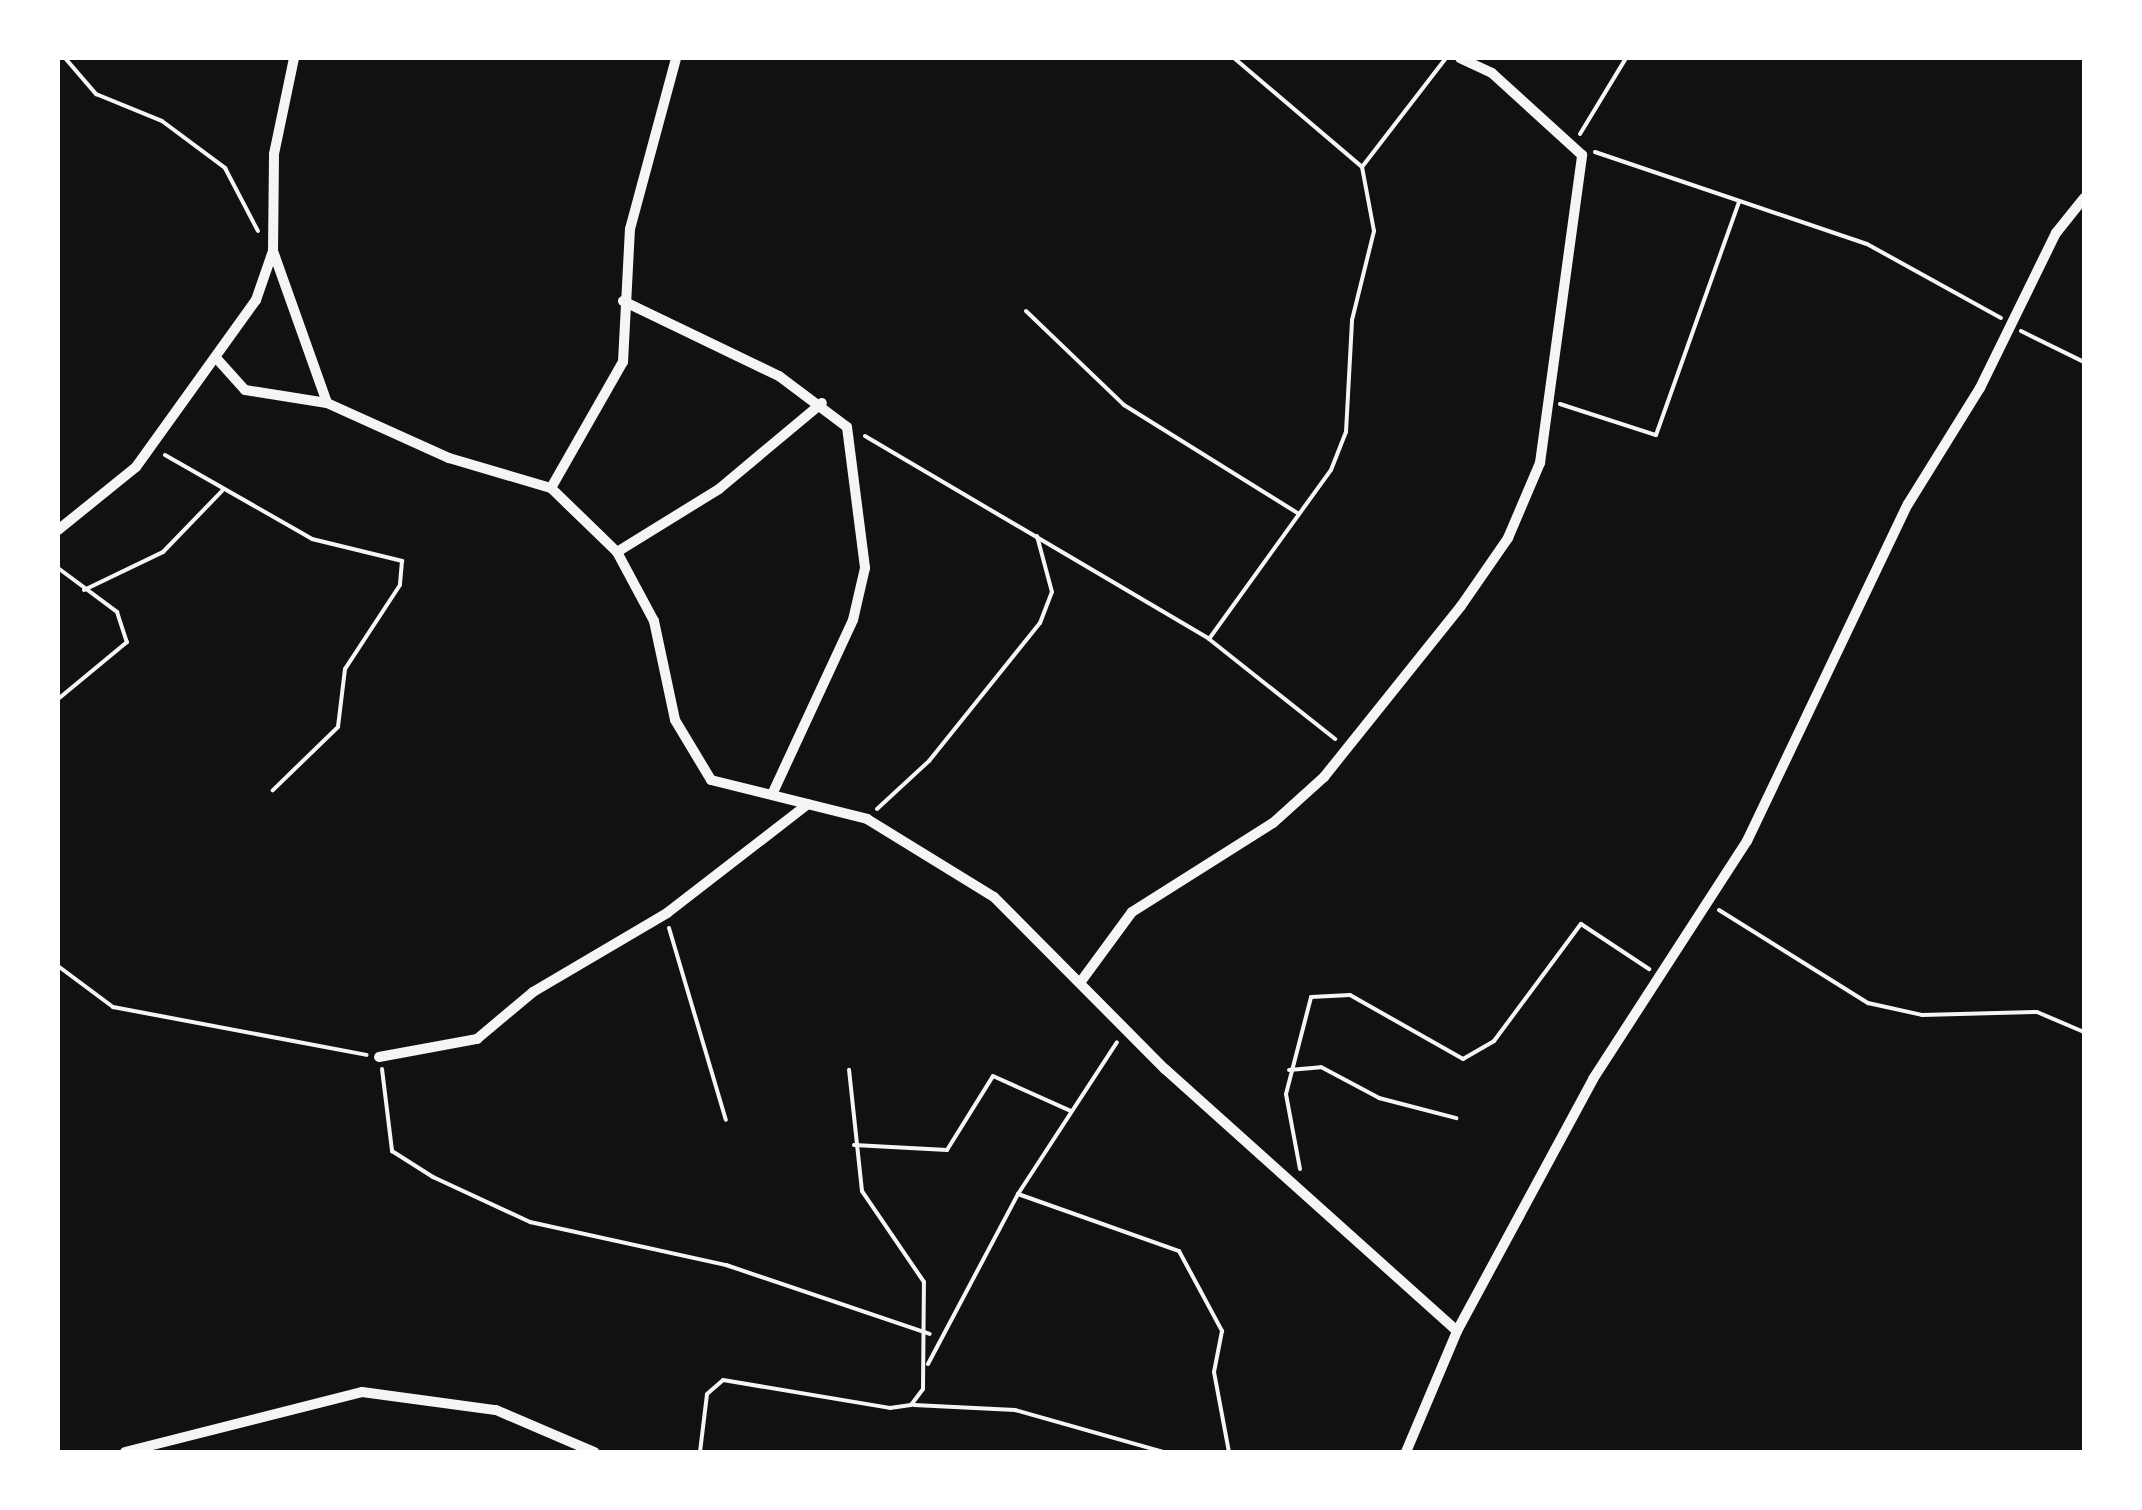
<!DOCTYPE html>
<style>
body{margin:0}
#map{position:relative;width:2142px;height:1510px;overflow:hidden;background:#111;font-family:"PT Serif",serif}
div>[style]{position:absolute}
.path>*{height:4px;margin:-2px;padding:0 2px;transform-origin:2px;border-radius:2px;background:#f5f5f5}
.minor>*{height:10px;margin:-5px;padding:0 5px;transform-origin:5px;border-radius:5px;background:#f5f5f5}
span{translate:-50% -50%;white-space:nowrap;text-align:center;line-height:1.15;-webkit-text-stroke:10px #fff;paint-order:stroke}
.frame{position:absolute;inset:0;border:60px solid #fff;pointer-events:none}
</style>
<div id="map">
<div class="path">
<div style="left:65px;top:58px;width:48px;rotate:49.3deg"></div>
<div style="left:96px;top:94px;width:71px;rotate:22.2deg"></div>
<div style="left:162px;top:121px;width:79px;rotate:36.7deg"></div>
<div style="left:225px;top:168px;width:71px;rotate:62.4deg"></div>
<div style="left:1234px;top:58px;width:168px;rotate:40.4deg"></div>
<div style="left:1580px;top:134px;width:89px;rotate:-58.8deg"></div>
<div style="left:1595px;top:152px;width:287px;rotate:18.7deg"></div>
<div style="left:1867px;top:244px;width:153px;rotate:28.9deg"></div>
<div style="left:1026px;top:311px;width:136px;rotate:43.8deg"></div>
<div style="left:1124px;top:405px;width:206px;rotate:31.9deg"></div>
<div style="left:2021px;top:331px;width:70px;rotate:26.2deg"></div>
<div style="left:1560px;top:404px;width:101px;rotate:17.9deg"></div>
<div style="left:1656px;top:435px;width:247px;rotate:-70.4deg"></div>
<div style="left:865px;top:436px;width:399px;rotate:30.5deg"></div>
<div style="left:1209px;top:639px;width:161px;rotate:38.4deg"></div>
<div style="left:165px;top:455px;width:169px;rotate:29.7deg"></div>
<div style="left:312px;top:539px;width:93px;rotate:13.7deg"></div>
<div style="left:402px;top:561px;width:24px;rotate:95deg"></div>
<div style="left:400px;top:585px;width:100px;rotate:123.2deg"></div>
<div style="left:345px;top:669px;width:58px;rotate:96.9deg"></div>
<div style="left:338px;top:727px;width:91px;rotate:135.9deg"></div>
<div style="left:58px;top:568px;width:74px;rotate:36.7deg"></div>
<div style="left:117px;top:612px;width:32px;rotate:72deg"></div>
<div style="left:127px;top:642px;width:89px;rotate:140.4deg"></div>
<div style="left:84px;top:590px;width:88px;rotate:-25.7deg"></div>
<div style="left:163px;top:552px;width:85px;rotate:-46deg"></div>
<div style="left:1209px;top:639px;width:208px;rotate:-54.2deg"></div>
<div style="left:1331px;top:470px;width:41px;rotate:-68.5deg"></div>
<div style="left:1346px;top:432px;width:112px;rotate:-86.9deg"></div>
<div style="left:1352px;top:320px;width:92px;rotate:-76.1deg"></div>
<div style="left:1374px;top:231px;width:65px;rotate:-100.6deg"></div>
<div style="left:1362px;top:167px;width:138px;rotate:-52.4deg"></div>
<div style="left:877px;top:809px;width:71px;rotate:-42.7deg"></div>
<div style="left:929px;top:761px;width:177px;rotate:-51.2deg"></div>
<div style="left:1040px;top:623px;width:33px;rotate:-69deg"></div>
<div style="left:1052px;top:592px;width:58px;rotate:-105deg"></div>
<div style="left:1719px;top:910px;width:176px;rotate:32deg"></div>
<div style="left:1868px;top:1003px;width:55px;rotate:12.5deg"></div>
<div style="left:1922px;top:1015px;width:115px;rotate:-1.5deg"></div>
<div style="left:2037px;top:1012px;width:51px;rotate:23.1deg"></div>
<div style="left:669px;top:928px;width:200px;rotate:73.5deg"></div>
<div style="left:58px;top:966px;width:69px;rotate:36.7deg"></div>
<div style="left:113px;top:1007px;width:258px;rotate:10.7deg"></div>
<div style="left:382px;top:1069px;width:83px;rotate:83deg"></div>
<div style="left:392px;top:1151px;width:49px;rotate:32.4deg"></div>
<div style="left:433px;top:1177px;width:107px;rotate:24.9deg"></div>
<div style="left:530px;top:1222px;width:201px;rotate:12.4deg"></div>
<div style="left:726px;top:1265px;width:215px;rotate:18.7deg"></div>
<div style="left:1289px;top:1070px;width:32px;rotate:-5deg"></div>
<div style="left:1321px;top:1067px;width:66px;rotate:28.1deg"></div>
<div style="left:1379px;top:1098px;width:80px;rotate:14.6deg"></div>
<div style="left:854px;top:1145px;width:93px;rotate:3.1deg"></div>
<div style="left:947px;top:1150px;width:87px;rotate:-58.1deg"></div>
<div style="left:993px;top:1076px;width:85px;rotate:24.2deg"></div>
<div style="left:1300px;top:1169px;width:76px;rotate:-100.6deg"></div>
<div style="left:1286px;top:1094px;width:100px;rotate:-75.5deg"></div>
<div style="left:1311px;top:997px;width:39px;rotate:-3deg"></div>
<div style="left:1350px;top:995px;width:130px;rotate:29.5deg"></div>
<div style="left:1463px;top:1059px;width:36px;rotate:-30deg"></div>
<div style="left:1494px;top:1041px;width:146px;rotate:-53.4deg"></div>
<div style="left:1581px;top:924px;width:82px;rotate:33.5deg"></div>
<div style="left:1018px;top:1194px;width:171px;rotate:19.5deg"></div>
<div style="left:1179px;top:1251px;width:91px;rotate:61.7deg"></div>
<div style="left:1222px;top:1331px;width:42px;rotate:101deg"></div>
<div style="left:1214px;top:1372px;width:81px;rotate:79.4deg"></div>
<div style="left:928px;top:1364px;width:192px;rotate:-62.1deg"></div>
<div style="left:1018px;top:1194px;width:181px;rotate:-56.9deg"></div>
<div style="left:914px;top:1405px;width:101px;rotate:2.8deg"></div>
<div style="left:1015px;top:1410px;width:154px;rotate:15.8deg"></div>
<div style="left:700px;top:1452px;width:58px;rotate:-83.1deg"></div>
<div style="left:707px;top:1394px;width:21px;rotate:-41deg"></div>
<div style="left:723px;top:1380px;width:169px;rotate:9.5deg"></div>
<div style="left:890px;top:1408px;width:21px;rotate:-8deg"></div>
<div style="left:911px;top:1405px;width:20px;rotate:-53deg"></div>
<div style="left:923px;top:1389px;width:107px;rotate:-89.5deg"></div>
<div style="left:924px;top:1282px;width:110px;rotate:-124.3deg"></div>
<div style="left:862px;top:1191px;width:122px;rotate:-96.1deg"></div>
</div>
<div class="minor">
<div style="left:273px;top:251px;width:161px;rotate:70.4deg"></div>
<div style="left:327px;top:403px;width:134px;rotate:24.3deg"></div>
<div style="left:449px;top:458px;width:106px;rotate:16.4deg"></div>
<div style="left:551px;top:488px;width:92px;rotate:44.1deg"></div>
<div style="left:617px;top:552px;width:78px;rotate:61.8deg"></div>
<div style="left:654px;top:621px;width:101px;rotate:78deg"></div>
<div style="left:675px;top:720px;width:70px;rotate:59deg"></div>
<div style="left:711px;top:780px;width:161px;rotate:14deg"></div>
<div style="left:867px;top:819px;width:149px;rotate:31.6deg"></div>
<div style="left:994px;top:897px;width:243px;rotate:45.2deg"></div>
<div style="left:1165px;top:1069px;width:392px;rotate:41.9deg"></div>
<div style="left:623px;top:301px;width:173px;rotate:25.7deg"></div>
<div style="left:779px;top:376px;width:85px;rotate:36.9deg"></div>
<div style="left:847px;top:427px;width:142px;rotate:82.7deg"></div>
<div style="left:865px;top:568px;width:53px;rotate:103deg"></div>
<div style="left:853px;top:620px;width:190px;rotate:114.9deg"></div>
<div style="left:218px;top:360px;width:40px;rotate:48deg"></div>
<div style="left:245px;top:390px;width:83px;rotate:9deg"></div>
<div style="left:551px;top:488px;width:145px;rotate:-60.3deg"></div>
<div style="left:623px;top:362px;width:133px;rotate:-87deg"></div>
<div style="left:630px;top:229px;width:177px;rotate:-74.9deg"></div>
<div style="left:58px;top:530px;width:100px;rotate:-38.9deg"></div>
<div style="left:136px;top:467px;width:206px;rotate:-54.3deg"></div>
<div style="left:256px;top:300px;width:52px;rotate:-70.9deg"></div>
<div style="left:273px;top:251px;width:97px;rotate:-89.4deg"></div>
<div style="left:274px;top:154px;width:98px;rotate:-78.2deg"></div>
<div style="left:617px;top:552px;width:120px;rotate:-31.7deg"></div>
<div style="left:719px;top:489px;width:134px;rotate:-39.9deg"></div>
<div style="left:1082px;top:980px;width:84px;rotate:-53.7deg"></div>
<div style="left:1132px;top:912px;width:167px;rotate:-32.3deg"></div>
<div style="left:1273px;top:823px;width:69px;rotate:-42deg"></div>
<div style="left:1324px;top:777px;width:219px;rotate:-51.3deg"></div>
<div style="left:1461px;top:606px;width:83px;rotate:-55.3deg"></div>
<div style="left:1508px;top:538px;width:82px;rotate:-66.9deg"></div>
<div style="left:1540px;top:463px;width:311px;rotate:-82.2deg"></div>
<div style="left:1582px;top:155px;width:122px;rotate:-137.7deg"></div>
<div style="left:1492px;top:73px;width:35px;rotate:-155deg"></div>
<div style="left:379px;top:1057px;width:100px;rotate:-10.4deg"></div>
<div style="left:477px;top:1039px;width:73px;rotate:-40deg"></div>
<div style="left:533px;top:992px;width:156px;rotate:-30.5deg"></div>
<div style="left:667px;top:913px;width:178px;rotate:-37.7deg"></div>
<div style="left:125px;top:1452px;width:244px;rotate:-14.2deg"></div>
<div style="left:362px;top:1392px;width:135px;rotate:7.7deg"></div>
<div style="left:496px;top:1410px;width:107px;rotate:23.2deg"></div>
<div style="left:1406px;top:1452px;width:131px;rotate:-67.1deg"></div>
<div style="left:1457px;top:1331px;width:286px;rotate:-61.6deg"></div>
<div style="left:1593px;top:1079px;width:283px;rotate:-57.1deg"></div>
<div style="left:1747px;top:841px;width:373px;rotate:-64.5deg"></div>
<div style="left:1908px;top:504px;width:137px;rotate:-58.2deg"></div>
<div style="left:1980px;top:388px;width:173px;rotate:-63.9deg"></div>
<div style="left:2056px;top:233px;width:45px;rotate:-51.3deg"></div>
</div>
<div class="frame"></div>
</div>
